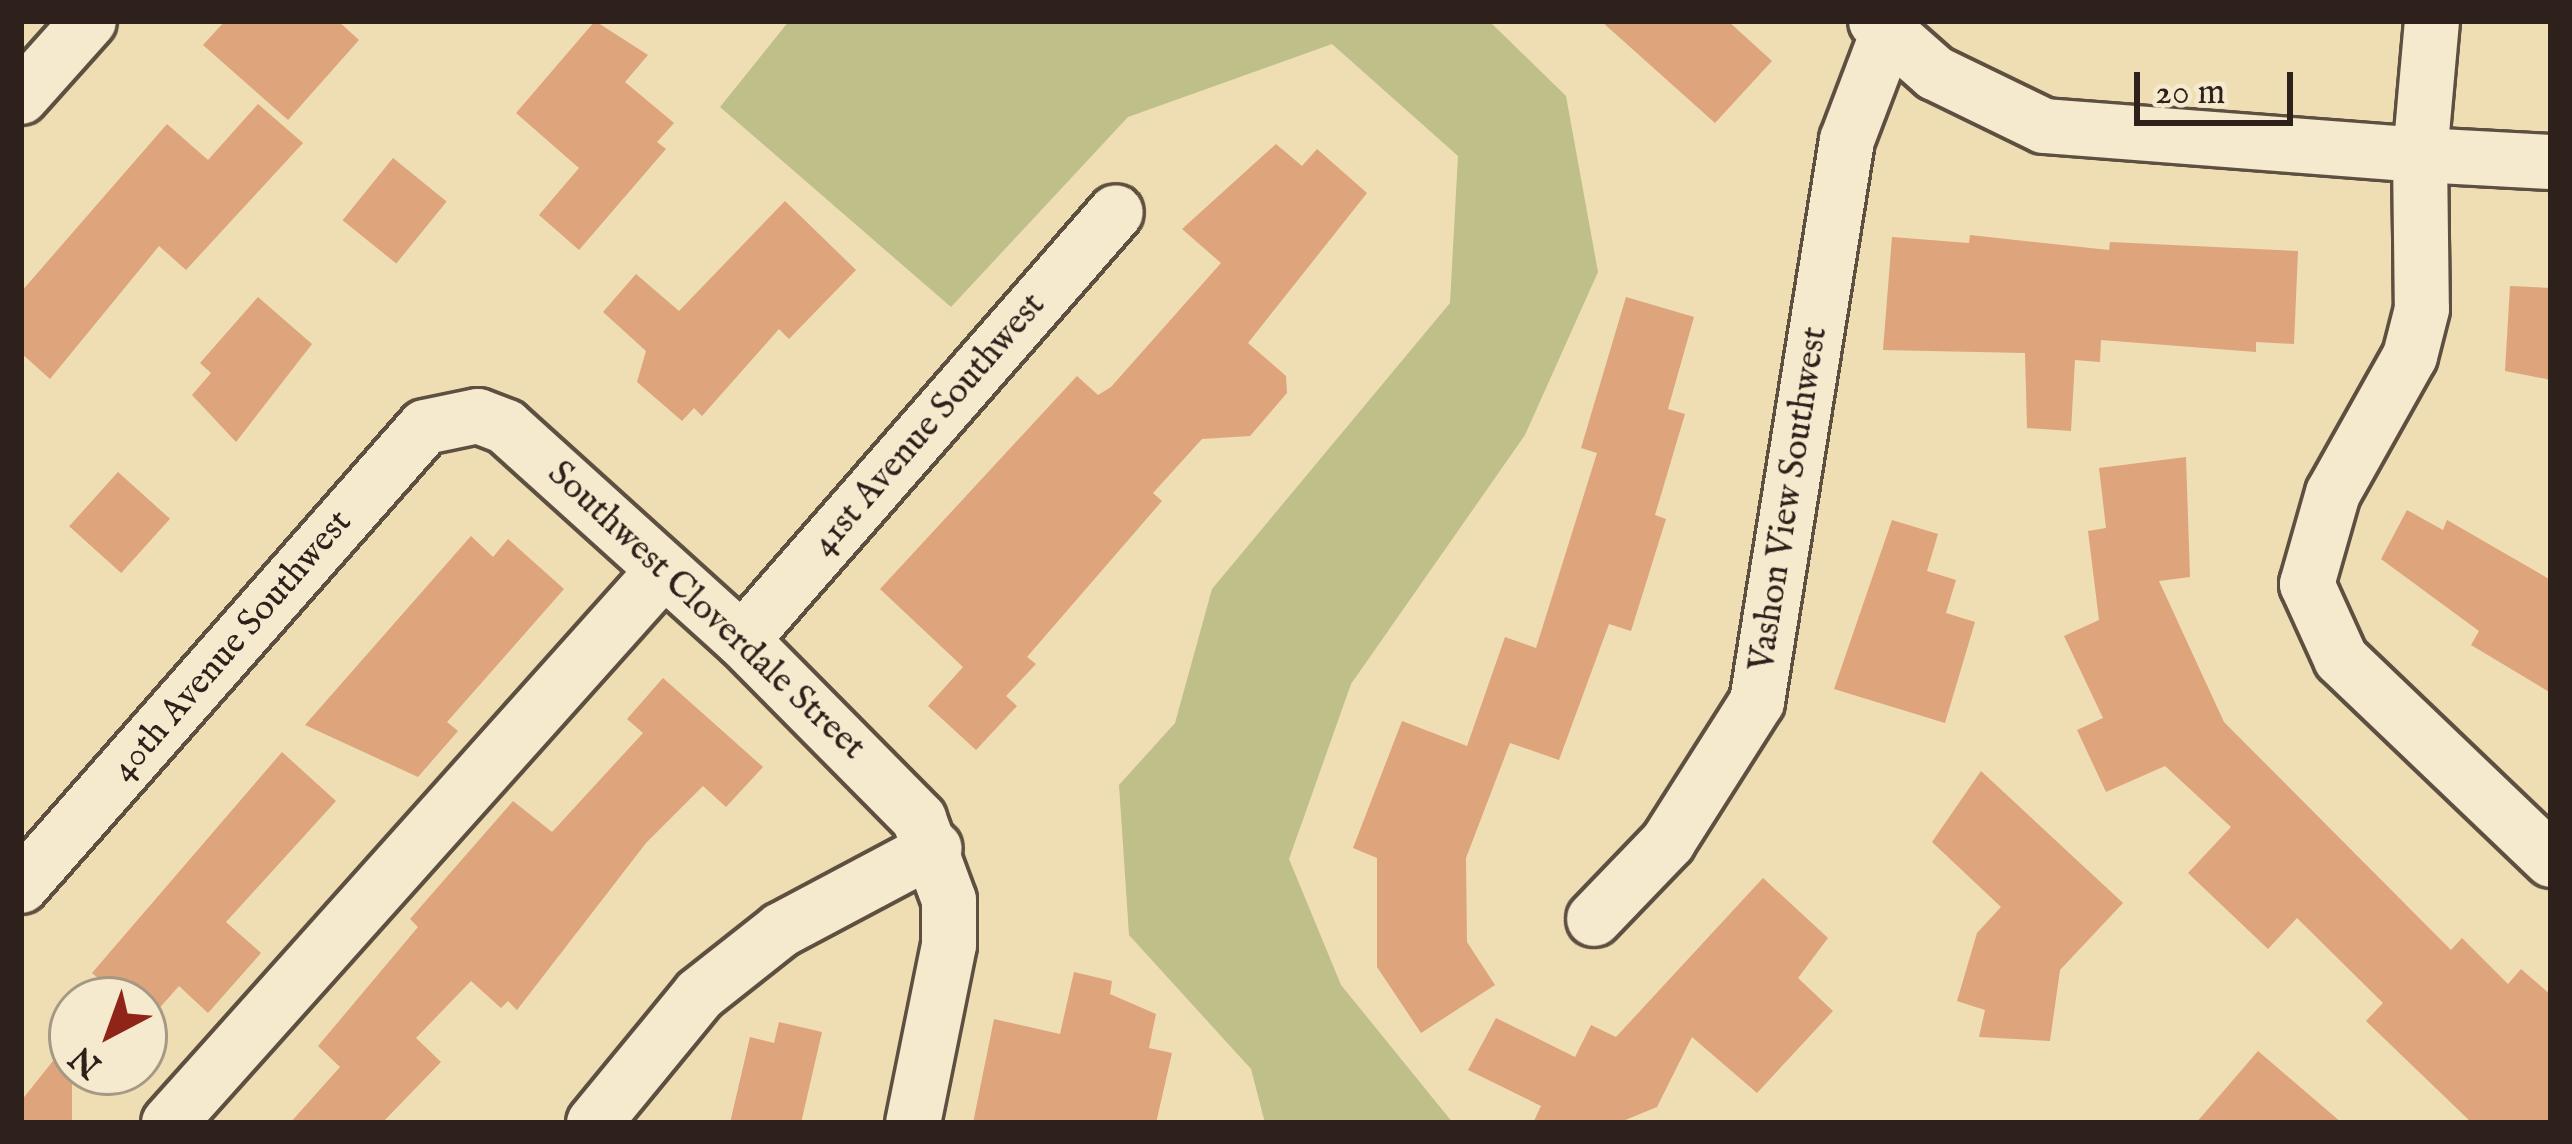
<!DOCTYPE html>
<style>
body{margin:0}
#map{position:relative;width:2572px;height:1144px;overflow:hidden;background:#efddb4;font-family:"IM FELL English",serif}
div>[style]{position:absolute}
.green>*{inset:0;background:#bebf89}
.building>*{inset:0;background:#dea47b;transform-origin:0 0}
.roads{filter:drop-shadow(3px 0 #5e5041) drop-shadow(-3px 0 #5e5041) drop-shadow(0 3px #5e5041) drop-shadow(0 -3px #5e5041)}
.minor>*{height:54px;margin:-27px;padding:0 27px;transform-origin:27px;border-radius:27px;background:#f5e9ce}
span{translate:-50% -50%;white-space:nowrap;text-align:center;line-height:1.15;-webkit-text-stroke:9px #f5e9ce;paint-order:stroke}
.street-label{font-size:36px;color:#2e211b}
.frame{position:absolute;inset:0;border:24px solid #2e211b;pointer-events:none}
.north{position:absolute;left:48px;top:976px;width:120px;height:120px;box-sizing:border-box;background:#f5e9ce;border:3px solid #a59986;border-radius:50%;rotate:221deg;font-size:33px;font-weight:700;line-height:48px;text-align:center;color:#2e211b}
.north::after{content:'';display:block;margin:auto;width:42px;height:54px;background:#8f2418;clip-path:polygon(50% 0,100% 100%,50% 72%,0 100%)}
.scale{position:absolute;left:2134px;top:72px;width:159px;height:54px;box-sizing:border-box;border:6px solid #2e211b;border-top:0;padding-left:15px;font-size:36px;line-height:42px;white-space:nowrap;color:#2e211b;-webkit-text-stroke:9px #f5e9ce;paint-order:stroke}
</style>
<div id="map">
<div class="green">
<div style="clip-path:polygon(789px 21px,1489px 21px,1566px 96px,1598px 272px,1525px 435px,1351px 684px,1289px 859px,1341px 985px,1453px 1123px,1265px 1123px,1251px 1069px,1129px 935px,1119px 785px,1175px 723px,1212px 589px,1450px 303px,1458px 156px,1332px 44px,1128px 117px,951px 307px,720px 107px)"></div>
</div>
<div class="building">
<div style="clip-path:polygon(225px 21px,338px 21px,359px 40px,288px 120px,203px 45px)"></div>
<div style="clip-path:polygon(595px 21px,648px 55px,625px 82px,674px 123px,657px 142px,666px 149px,579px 250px,539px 215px,579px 168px,516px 113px)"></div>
<div style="clip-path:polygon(1601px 21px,1728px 21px,1772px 61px,1715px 123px)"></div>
<div style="clip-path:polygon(258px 104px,303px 143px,186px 270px,159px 246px,50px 379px,21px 353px,21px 292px,167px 124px,208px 160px)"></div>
<div style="clip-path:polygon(1276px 144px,1302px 166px,1317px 149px,1367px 193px,1248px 343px,1286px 376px,1287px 393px,1250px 436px,1202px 439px,1153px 493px,1162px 501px,1027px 657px,1036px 664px,1006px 696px,1017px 706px,976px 750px,928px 706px,963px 667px,880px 589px,1077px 376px,1098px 395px,1111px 387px,1221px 263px,1182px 229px)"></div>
<div style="left:393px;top:158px;width:69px;height:80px;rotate:39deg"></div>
<div style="clip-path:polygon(785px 201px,856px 270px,789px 339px,779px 329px,702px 416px,694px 408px,682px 421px,637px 382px,646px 351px,603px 312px,636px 274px,679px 311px)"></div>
<div style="clip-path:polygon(1970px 235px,2109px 250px,2110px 242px,2298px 251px,2294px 344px,2256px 342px,2256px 352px,2101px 340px,2100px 362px,2075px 360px,2071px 431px,2027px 428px,2025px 353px,1883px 350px,1892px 237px,1969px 243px)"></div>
<div style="clip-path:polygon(2510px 286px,2551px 288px,2551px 380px,2505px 371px)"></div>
<div style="clip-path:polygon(258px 297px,312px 344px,236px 442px,192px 395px,211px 373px,200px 363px)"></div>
<div style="clip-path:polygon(1626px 297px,1694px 317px,1668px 409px,1685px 414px,1655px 515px,1666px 519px,1631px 631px,1609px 624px,1559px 760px,1510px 743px,1466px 858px,1467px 942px,1495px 985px,1421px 1033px,1377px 967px,1377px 858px,1353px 848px,1402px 721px,1467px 746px,1505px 637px,1536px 648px,1597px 453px,1581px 448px)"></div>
<div style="clip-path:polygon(2186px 457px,2190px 577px,2159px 581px,2224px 722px,2451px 950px,2462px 938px,2508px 984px,2521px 969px,2551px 995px,2551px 1123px,2472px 1123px,2366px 1021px,2383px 1003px,2297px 918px,2268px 949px,2188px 873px,2231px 827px,2165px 766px,2106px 792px,2077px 730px,2103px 718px,2064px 636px,2099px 620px,2088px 531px,2106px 528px,2099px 468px)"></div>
<div style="left:118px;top:472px;width:70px;height:73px;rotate:42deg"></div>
<div style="clip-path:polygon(2407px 510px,2443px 530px,2447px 520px,2551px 580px,2551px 693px,2471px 645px,2479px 631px,2381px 559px)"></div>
<div style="clip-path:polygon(1892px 520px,1938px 534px,1927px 571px,1956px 580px,1946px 613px,1975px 622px,1945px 723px,1834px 689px)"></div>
<div style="clip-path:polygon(471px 536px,493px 557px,508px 539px,564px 589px,447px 722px,458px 731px,418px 777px,305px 725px)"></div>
<div style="clip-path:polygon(663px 678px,763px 767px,726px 807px,703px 786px,646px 843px,517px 1010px,508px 1001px,501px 1008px,471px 981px,416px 1038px,441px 1062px,382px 1123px,290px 1123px,340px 1067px,318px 1046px,418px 927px,410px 919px,513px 801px,552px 832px,643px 733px,627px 719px)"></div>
<div style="clip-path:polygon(282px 752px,336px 801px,226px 922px,261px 953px,208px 1013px,179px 986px,148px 1021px,144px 1000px,124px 1000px,92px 973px)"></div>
<div style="clip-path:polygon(1981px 771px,2123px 903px,2060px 970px,2050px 1041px,1979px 1037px,1985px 1010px,1957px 1001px,1977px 933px,2001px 907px,1932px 842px)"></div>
<div style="clip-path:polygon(1763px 878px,1828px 938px,1798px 978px,1833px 1011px,1757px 1093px,1692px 1037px,1657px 1107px,1618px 1123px,1533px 1123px,1541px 1106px,1468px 1070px,1496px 1018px,1575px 1057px,1591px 1025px,1616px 1037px)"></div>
<div style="clip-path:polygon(1074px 972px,1112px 981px,1110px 994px,1156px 1014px,1149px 1048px,1172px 1053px,1156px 1123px,973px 1123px,994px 1019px,1060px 1034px)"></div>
<div style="clip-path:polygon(779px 1022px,822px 1032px,801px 1123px,730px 1123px,750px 1037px,774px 1043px)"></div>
<div style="clip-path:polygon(72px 1037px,72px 1123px,21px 1123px,21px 1101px)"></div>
<div style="clip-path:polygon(2258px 1051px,2342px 1123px,2196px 1123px)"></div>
</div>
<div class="roads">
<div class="minor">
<div style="left:1876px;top:21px;width:79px;rotate:41.4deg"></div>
<div style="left:1935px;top:73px;width:121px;rotate:25.9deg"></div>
<div style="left:2044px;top:126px;width:377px;rotate:4.4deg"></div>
<div style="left:2420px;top:155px;width:154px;rotate:89.3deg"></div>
<div style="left:2422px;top:309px;width:49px;rotate:104.3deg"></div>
<div style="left:2410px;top:356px;width:157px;rotate:119.3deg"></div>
<div style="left:2333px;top:493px;width:95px;rotate:105.9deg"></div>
<div style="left:2307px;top:584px;width:82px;rotate:65.6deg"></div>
<div style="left:2341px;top:659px;width:291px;rotate:43.7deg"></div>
<div style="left:2432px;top:21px;width:135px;rotate:95.1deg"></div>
<div style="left:2420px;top:155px;width:131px;rotate:3.1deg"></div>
<div style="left:21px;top:97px;width:102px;rotate:-48.2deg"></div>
<div style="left:742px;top:640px;width:568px;rotate:-48.85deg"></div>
<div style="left:21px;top:886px;width:611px;rotate:-48.65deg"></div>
<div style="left:425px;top:427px;width:54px;rotate:-11.7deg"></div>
<div style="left:478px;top:416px;width:30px;rotate:21deg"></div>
<div style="left:506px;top:427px;width:318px;rotate:42.1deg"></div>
<div style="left:742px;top:640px;width:252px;rotate:45.3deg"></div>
<div style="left:919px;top:819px;width:86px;rotate:69.7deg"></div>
<div style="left:949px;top:900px;width:45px;rotate:90deg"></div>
<div style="left:949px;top:945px;width:182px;rotate:101.4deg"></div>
<div style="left:1594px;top:919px;width:107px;rotate:-46.1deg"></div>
<div style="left:1668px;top:842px;width:166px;rotate:-57.6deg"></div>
<div style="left:1757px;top:702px;width:569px;rotate:-80.9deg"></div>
<div style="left:1847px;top:140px;width:116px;rotate:-69.2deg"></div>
<div style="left:169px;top:1123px;width:742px;rotate:-48.17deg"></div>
<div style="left:594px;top:1123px;width:167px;rotate:-50.6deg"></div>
<div style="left:700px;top:994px;width:103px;rotate:-38.3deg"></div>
<div style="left:781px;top:930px;width:174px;rotate:-28deg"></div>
</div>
</div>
<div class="street-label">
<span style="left:929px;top:425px;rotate:-49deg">41st Avenue Southwest</span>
<span style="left:1789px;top:499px;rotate:-81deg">Vashon View Southwest</span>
<span style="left:706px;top:611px;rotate:43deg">Southwest Cloverdale Street</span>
<span style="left:232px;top:646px;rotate:-49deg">40th Avenue Southwest</span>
</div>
<div class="frame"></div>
<div class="north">N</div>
<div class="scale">20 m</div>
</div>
